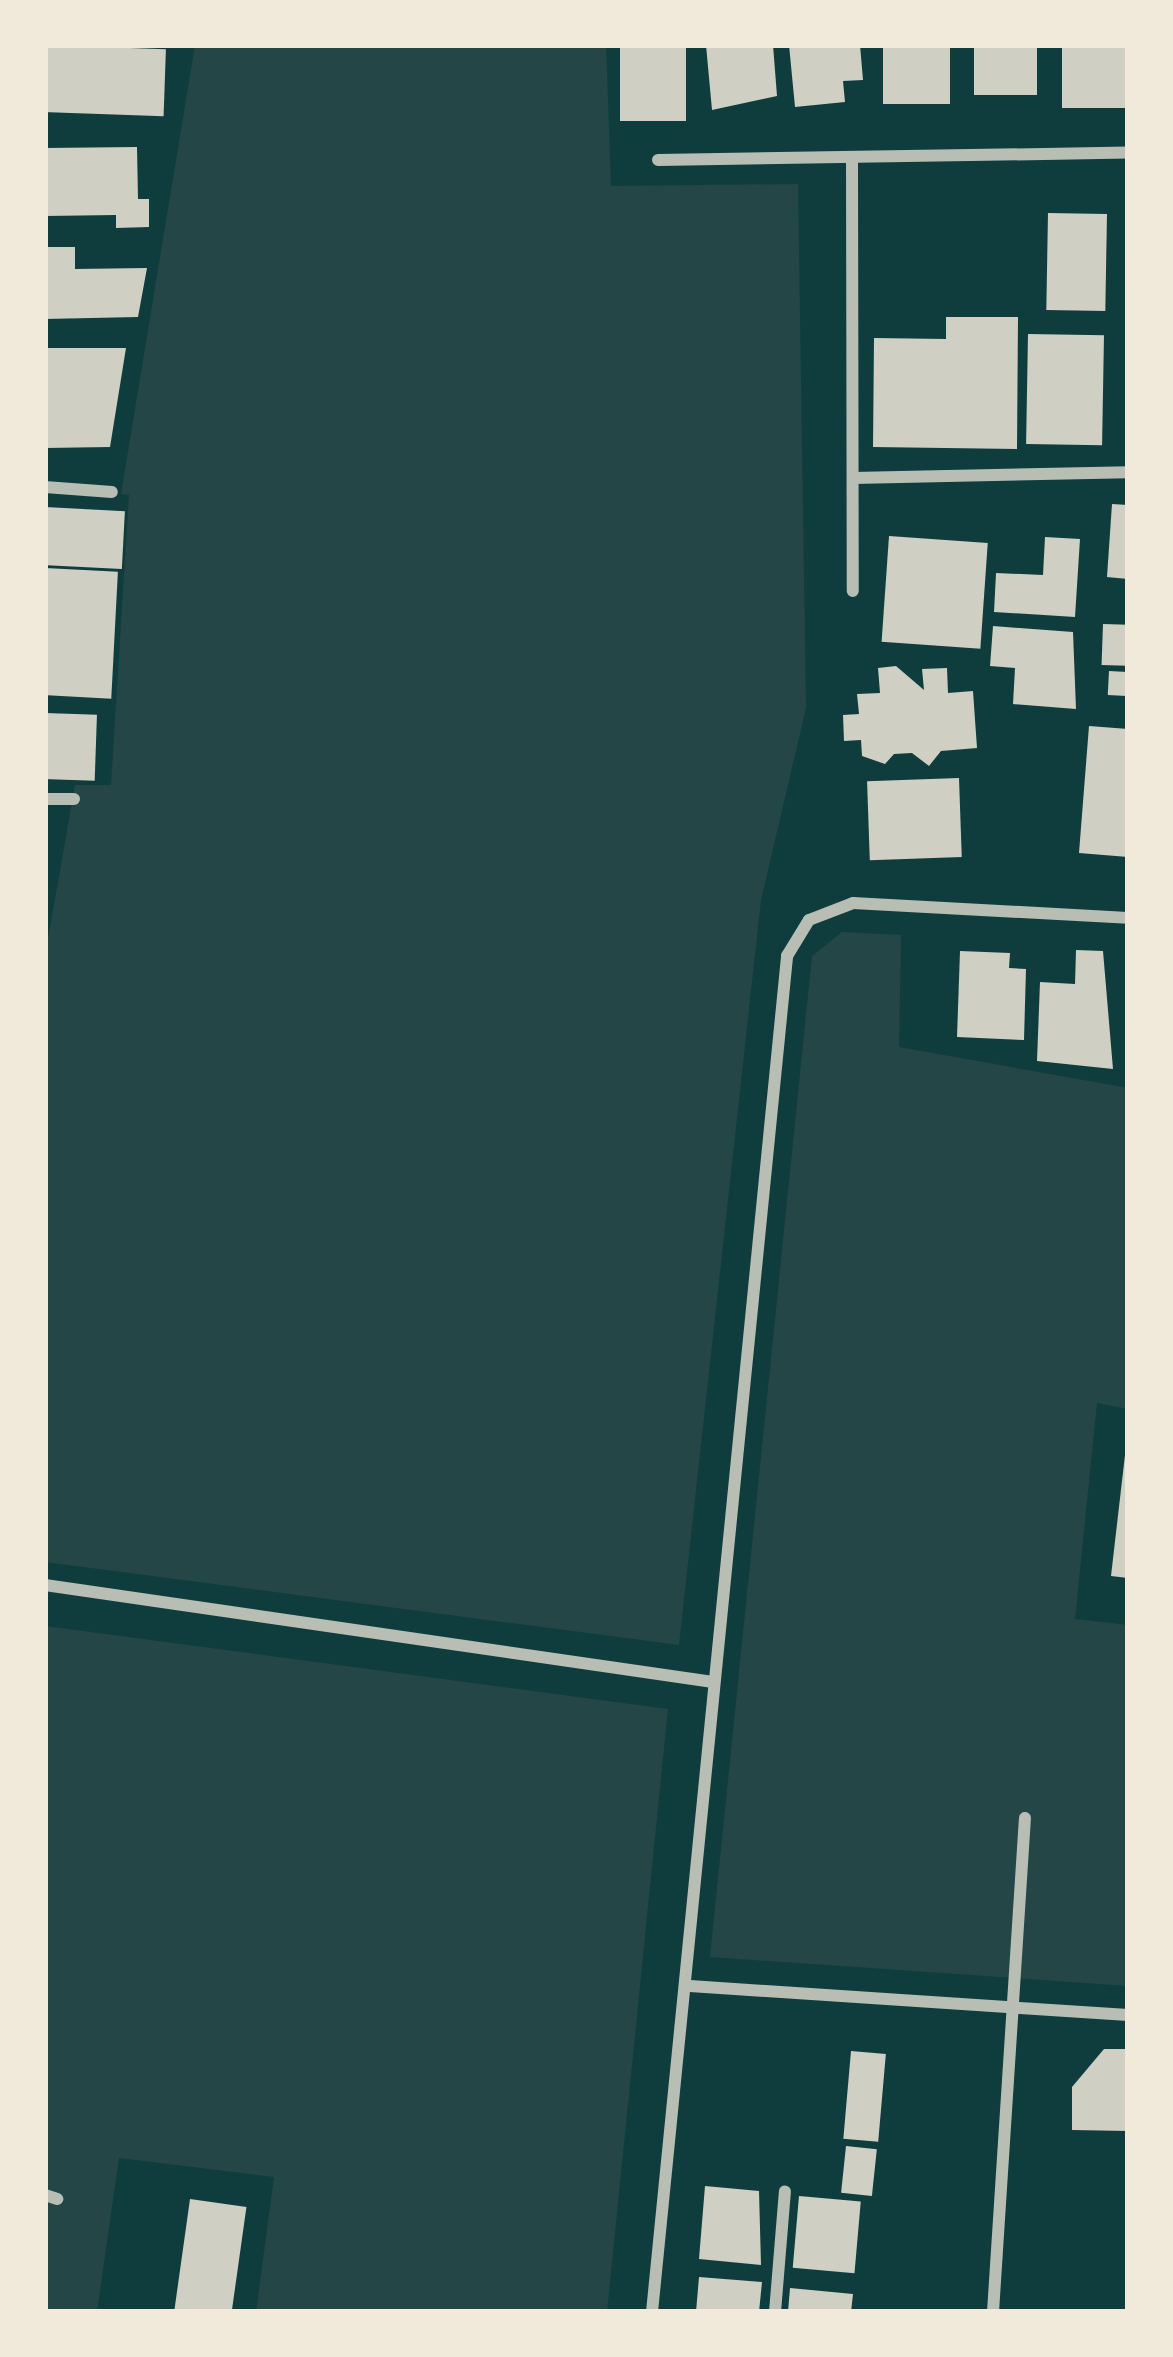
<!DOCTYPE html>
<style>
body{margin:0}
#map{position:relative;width:1173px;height:2357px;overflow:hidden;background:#0f3d3e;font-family:Bitter,serif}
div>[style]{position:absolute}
.green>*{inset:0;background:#244646}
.building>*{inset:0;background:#cfcfc3;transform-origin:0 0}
.minor>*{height:12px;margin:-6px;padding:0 6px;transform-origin:6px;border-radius:6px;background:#b8beb3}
span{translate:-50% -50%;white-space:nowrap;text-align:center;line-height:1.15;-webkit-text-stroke:9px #f1e9da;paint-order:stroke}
.frame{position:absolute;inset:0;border:48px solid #f1e9da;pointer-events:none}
</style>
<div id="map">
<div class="green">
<div style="clip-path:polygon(195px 45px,606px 45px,611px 186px,798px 184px,806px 708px,761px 900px,679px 1645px,45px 1562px,45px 956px,75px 785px,111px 785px,129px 495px,121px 494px)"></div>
<div style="clip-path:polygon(842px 932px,901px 935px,899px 1047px,1128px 1088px,1128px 1409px,1097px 1403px,1075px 1619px,1128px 1625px,1128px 1986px,710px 1957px,812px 956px)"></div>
<div style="clip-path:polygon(45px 1626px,668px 1709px,607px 2312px,256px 2312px,274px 2177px,119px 2158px,97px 2312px,45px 2312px)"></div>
</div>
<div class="building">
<div style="left:45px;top:45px;width:121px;height:67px;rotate:2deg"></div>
<div style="left:620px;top:45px;width:66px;height:76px"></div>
<div style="clip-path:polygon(706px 45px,773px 45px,777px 96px,712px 110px)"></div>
<div style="clip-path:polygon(789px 45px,860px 45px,863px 80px,843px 81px,845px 102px,795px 107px)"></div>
<div style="left:883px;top:45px;width:67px;height:59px"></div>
<div style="left:974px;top:45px;width:63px;height:50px"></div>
<div style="left:1062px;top:45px;width:66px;height:63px"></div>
<div style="clip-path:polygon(137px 147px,138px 199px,149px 199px,149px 227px,116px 228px,116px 215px,45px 216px,45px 148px)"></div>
<div style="left:1048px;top:213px;width:59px;height:97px;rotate:1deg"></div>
<div style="clip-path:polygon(45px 247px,75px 247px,75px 269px,147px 268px,138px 317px,45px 319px)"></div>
<div style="clip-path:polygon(946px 317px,1018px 317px,1017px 449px,873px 447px,874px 338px,946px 339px)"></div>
<div style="left:1028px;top:334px;width:76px;height:110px;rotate:1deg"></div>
<div style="clip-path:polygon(45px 348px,126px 348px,110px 447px,45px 448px)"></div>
<div style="clip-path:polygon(1112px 504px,1128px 505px,1128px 579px,1107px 577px)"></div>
<div style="left:45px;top:507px;width:80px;height:58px;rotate:3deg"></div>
<div style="left:889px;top:536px;width:99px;height:106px;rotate:4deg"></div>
<div style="clip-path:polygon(1045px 537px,1080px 539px,1075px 617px,994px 612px,996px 573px,1043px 575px)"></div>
<div style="left:45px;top:568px;width:73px;height:127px;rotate:3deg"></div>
<div style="left:1103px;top:624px;width:25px;height:41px;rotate:2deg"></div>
<div style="clip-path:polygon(993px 626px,1073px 632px,1076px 709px,1013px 704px,1015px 668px,990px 666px)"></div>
<div style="clip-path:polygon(896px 666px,924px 690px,922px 669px,947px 668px,948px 693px,973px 691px,977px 748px,941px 751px,929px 766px,912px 753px,894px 754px,885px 764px,862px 756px,861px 740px,844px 741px,843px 715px,859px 714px,857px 694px,880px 693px,878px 668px)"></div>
<div style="left:1109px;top:671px;width:19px;height:24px;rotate:3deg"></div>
<div style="left:45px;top:713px;width:52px;height:66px;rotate:2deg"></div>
<div style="clip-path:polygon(1089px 726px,1128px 729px,1128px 857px,1079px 853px)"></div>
<div style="left:959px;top:778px;width:79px;height:92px;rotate:88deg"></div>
<div style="clip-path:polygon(1076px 950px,1103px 951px,1113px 1069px,1037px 1061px,1040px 982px,1075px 984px)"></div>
<div style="clip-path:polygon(960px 951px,1010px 953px,1009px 968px,1026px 969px,1024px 1040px,957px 1037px)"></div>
<div style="clip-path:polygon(1125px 1455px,1128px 1455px,1128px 1578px,1111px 1576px)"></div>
<div style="clip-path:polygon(1104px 2049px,1128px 2049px,1128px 2131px,1072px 2130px,1072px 2087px)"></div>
<div style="left:851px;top:2051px;width:35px;height:88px;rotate:5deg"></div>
<div style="left:846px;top:2146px;width:31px;height:47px;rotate:6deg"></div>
<div style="clip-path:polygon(705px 2186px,759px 2191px,761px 2265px,699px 2259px)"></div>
<div style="left:799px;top:2196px;width:62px;height:72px;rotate:5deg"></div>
<div style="left:190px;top:2199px;width:57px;height:114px;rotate:8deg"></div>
<div style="clip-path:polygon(699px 2277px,762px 2282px,759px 2312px,696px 2312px)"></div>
<div style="clip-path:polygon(790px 2288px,853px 2294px,851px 2312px,788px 2312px)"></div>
</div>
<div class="minor">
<div style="left:852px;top:157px;width:434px;rotate:89.9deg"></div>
<div style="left:658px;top:160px;width:470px;rotate:-0.9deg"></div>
<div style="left:853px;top:478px;width:275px;rotate:-1.2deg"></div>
<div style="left:45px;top:487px;width:67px;rotate:4.3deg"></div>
<div style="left:45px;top:799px;width:29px"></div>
<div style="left:45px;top:1585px;width:675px;rotate:8.26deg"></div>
<div style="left:690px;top:1986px;width:439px;rotate:3.8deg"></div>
<div style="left:45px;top:2195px;width:13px;rotate:18deg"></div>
<div style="left:652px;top:2312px;width:1363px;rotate:-84.31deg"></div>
<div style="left:787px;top:956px;width:42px;rotate:-58.6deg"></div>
<div style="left:809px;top:920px;width:47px;rotate:-21.1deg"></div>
<div style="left:853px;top:903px;width:275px;rotate:3.1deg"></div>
<div style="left:775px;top:2312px;width:121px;rotate:-85.3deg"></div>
<div style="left:993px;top:2312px;width:495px;rotate:-86.3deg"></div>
</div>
<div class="frame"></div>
</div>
